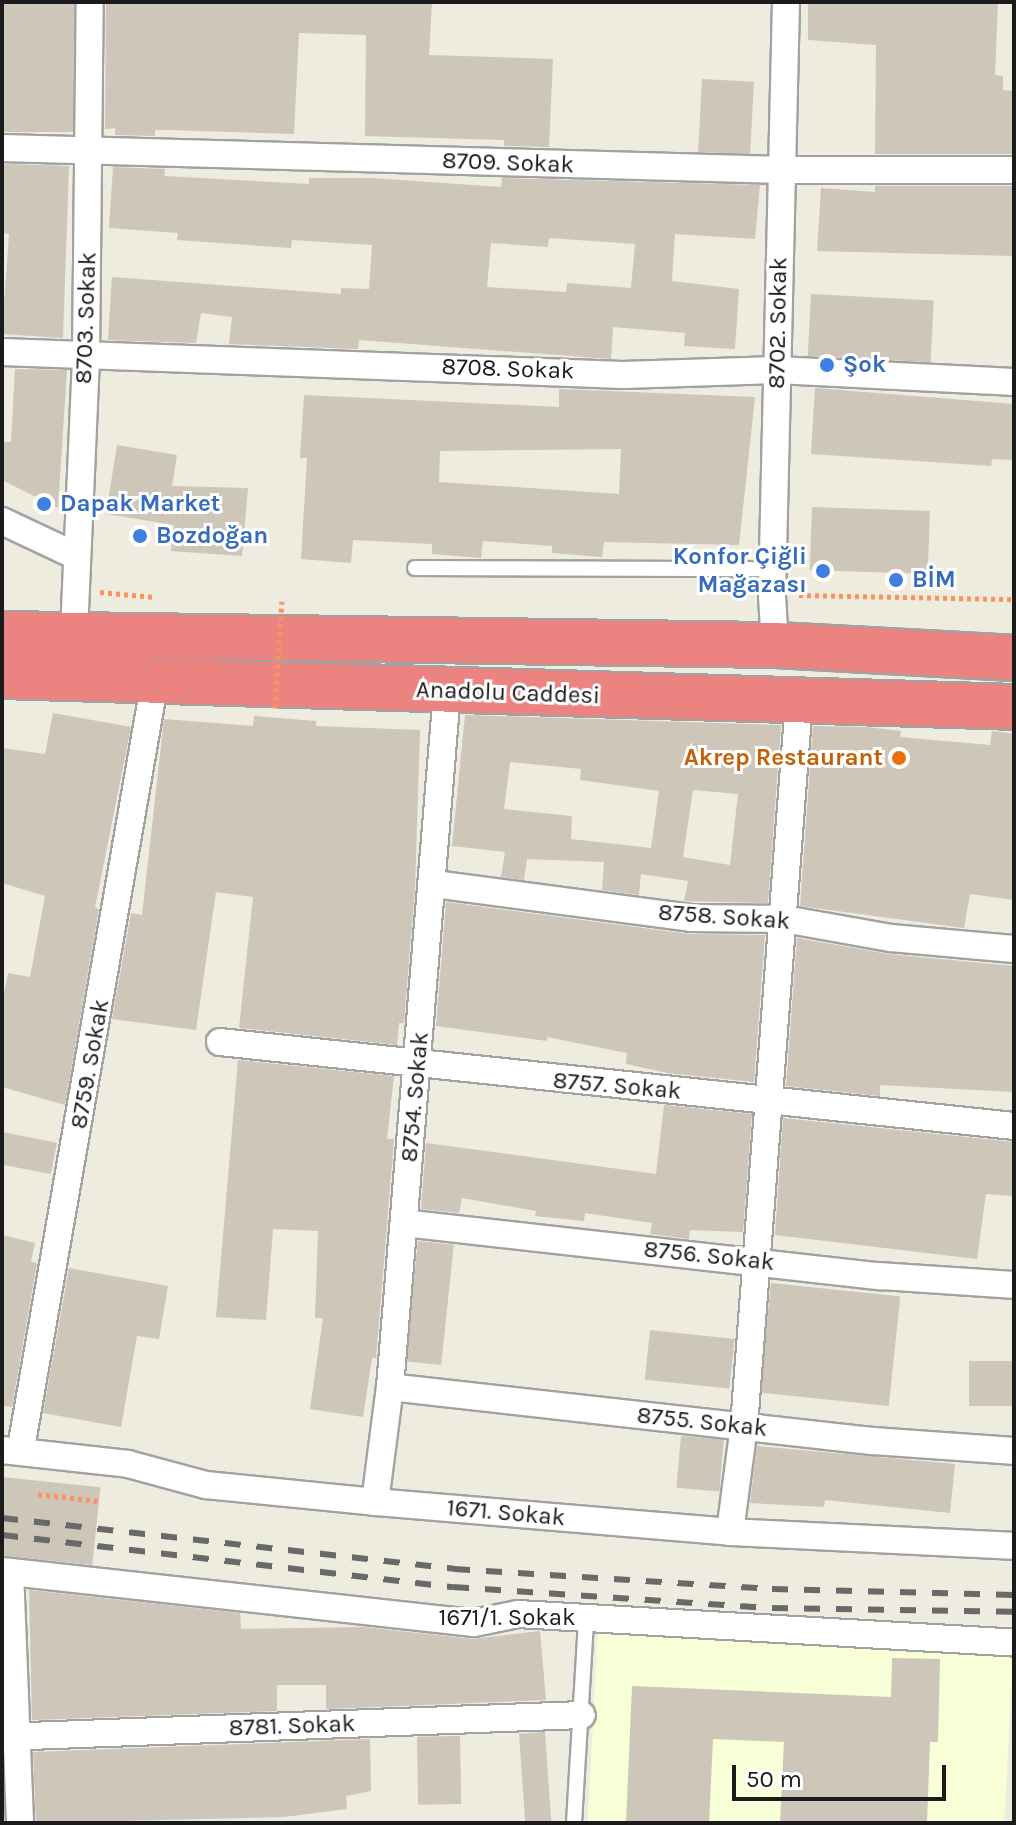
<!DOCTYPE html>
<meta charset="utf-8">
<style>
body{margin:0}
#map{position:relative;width:1016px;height:1825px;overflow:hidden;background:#edecdf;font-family:Karla,sans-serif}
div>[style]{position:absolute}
.education>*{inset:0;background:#f7ffd7;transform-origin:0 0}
.building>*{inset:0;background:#cdc6b9;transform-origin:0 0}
.path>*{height:5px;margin-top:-2.5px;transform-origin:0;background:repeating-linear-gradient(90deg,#ff915f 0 4px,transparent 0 8px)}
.roads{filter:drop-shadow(2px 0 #a2a2a2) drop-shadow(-2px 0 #a2a2a2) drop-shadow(0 2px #a2a2a2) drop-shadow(0 -2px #a2a2a2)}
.lane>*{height:14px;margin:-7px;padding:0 7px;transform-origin:7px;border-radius:7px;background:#fff}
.street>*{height:26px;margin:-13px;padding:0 13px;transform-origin:13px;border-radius:13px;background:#fff}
.highway>*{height:44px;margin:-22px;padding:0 22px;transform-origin:22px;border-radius:22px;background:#eb8481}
.rail>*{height:6px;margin-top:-3px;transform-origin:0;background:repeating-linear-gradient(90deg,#696969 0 16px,transparent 0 32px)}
.path-bridge>*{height:5px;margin-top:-2.5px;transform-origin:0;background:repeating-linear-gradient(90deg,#ff915f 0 4px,transparent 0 8px)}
.dots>*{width:22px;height:22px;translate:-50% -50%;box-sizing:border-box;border:4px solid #fff;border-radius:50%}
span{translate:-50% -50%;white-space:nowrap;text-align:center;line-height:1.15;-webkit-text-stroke:6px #fff;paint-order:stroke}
.street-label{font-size:24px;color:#1b1b1b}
.shop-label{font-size:24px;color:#366cbe;font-weight:700}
.left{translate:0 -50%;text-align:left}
.right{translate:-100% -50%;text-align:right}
.food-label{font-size:24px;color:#c56008;font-weight:700}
.frame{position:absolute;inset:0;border:4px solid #1b1b1b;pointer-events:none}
.scale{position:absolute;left:732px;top:1765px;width:214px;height:36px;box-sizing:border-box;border:4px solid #1b1b1b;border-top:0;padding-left:10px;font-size:24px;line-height:28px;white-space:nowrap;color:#1b1b1b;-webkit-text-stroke:6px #fff;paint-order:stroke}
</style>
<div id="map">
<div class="education">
<div style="left:598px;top:1627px;width:416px;height:197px;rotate:3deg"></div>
</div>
<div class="building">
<div style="left:2px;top:2px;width:72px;height:130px"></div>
<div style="clip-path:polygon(106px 2px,432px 2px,429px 55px,553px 59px,549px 147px,504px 146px,504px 140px,365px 136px,366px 35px,299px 33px,294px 134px,168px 130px,155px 130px,155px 136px,115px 135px,115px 128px,105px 129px)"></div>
<div style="clip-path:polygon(808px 2px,998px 2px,995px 75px,1003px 76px,1003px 90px,1014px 91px,1014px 154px,875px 154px,876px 45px,808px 40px)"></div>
<div style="left:702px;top:79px;width:52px;height:73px;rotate:3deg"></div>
<div style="clip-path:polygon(2px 164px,69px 166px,63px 338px,2px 334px,9px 234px,2px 233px)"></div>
<div style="clip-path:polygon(evenodd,113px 167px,165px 169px,164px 176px,309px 184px,309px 178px,372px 178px,501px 187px,502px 178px,760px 185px,755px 239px,675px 234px,672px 281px,739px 289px,735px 349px,684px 346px,685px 333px,613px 327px,611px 359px,359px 340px,358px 349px,229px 344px,232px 317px,201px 313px,196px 343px,108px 340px,112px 277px,341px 294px,341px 288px,369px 289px,372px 245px,292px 240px,291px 248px,177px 240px,178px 233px,109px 228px,113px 167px,549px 238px,635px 244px,631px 288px,567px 283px,566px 292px,487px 287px,491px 243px,548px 247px,549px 238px)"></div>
<div style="clip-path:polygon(875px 186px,1014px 186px,1014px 256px,817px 251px,821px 188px,875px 192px)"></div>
<div style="left:811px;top:294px;width:123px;height:62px;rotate:3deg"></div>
<div style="clip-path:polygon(15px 369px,67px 370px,58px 508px,2px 480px,2px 442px,11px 442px)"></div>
<div style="clip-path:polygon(815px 388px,1014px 404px,1014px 460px,992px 459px,991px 466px,811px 454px)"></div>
<div style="clip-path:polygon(evenodd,559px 389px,755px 397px,739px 545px,604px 542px,602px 557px,552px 553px,552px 546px,483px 541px,481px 558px,432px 554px,432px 544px,353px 540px,351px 563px,301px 559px,307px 458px,300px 458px,304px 395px,559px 407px,559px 389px,621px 449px,619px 494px,439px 482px,440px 451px,621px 449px)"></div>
<div style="clip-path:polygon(117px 445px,177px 455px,172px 486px,248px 488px,242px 556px,171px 551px,174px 525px,106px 514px)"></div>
<div style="left:812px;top:507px;width:118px;height:63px;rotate:2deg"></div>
<div style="clip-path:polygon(53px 713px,131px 727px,95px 908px,99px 909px,65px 1105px,2px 1087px,2px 1004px,8px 973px,30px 977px,45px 896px,2px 883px,2px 748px,45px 754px)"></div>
<div style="clip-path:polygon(evenodd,465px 715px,781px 725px,768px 903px,684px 901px,688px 881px,641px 874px,639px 895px,602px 890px,604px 862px,527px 859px,524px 880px,501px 877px,505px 852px,452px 846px,465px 715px,510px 762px,581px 769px,580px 780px,659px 791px,651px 848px,571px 839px,572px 816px,504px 809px,510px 762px,465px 715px,693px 790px,738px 794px,730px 865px,683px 857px,693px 790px)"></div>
<div style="clip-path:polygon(254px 716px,316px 721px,316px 726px,420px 730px,415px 888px,404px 1023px,399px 1023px,397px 1045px,239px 1028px,253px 897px,216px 892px,196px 1030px,112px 1019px,131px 913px,142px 915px,164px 719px,253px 726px)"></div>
<div style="clip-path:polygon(813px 726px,866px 727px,901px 731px,900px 737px,990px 745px,992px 731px,1014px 734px,1014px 900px,970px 894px,964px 928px,800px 906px)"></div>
<div style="clip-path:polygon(446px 902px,689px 934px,765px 935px,754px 1082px,668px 1073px,626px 1064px,627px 1053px,547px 1037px,547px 1041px,436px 1026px)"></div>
<div style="clip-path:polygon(797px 938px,888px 954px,1014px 966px,1014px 1092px,880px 1085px,880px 1096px,786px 1086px)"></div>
<div style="clip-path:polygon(238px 1060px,394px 1076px,387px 1139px,394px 1139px,376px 1358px,372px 1358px,363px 1417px,310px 1409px,323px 1318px,315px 1318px,318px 1231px,273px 1229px,266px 1320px,216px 1317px)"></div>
<div style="clip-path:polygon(664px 1105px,752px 1114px,743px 1232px,690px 1230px,689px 1239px,650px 1234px,652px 1223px,585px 1213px,584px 1221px,535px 1216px,536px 1211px,462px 1198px,459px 1213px,421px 1209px,426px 1143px,656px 1174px)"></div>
<div style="clip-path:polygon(783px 1118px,1014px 1142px,1014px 1196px,986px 1194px,977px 1259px,775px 1235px)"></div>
<div style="left:2px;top:1132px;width:56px;height:32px;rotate:11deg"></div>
<div style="clip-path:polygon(2px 1235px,35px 1243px,31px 1262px,37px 1263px,12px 1407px,2px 1406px)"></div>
<div style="left:418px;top:1241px;width:36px;height:121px;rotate:6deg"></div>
<div style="clip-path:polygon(69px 1268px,168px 1286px,159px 1339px,137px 1336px,121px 1427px,43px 1413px)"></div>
<div style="left:771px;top:1283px;width:130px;height:110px;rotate:6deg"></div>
<div style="left:650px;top:1330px;width:85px;height:50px;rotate:6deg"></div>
<div style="left:969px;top:1361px;width:45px;height:45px"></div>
<div style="left:681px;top:1436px;width:43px;height:52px;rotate:5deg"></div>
<div style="clip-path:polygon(757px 1446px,955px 1464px,950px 1513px,825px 1500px,824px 1507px,750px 1503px)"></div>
<div style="left:2px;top:1477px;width:99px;height:78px;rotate:6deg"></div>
<div style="clip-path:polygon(29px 1590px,240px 1613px,241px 1629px,363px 1627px,473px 1639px,540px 1631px,546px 1700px,326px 1709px,326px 1685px,277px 1685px,277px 1711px,32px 1720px)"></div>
<div style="clip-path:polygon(892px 1658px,940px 1659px,938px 1742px,930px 1742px,927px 1823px,780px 1823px,784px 1742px,713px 1739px,709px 1823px,626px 1823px,632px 1686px,891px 1697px)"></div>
<div style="left:545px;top:1732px;width:91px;height:26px;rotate:86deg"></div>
<div style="left:460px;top:1736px;width:68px;height:43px;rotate:89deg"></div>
<div style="clip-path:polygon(370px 1739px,371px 1791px,346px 1796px,347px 1809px,284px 1817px,36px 1823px,33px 1752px)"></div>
</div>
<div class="path">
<div style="left:100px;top:592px;width:54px;rotate:5.3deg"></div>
<div style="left:799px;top:595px;width:215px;rotate:1.1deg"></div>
<div style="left:38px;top:1494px;width:60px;rotate:6.7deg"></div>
</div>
<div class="roads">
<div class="lane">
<div style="left:415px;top:568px;width:358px;rotate:0.2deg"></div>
<div style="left:574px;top:1823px;width:205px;rotate:-86.6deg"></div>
</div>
<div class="street">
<div style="left:2px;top:148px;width:780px;rotate:1.62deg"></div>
<div style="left:782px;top:170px;width:232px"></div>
<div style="left:2px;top:352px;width:621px;rotate:2.12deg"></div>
<div style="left:623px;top:375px;width:154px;rotate:-1.9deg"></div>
<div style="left:777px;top:370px;width:237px;rotate:2.9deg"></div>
<div style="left:2px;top:521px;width:82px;rotate:25.3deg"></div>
<div style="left:74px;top:633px;width:277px;rotate:-87.5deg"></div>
<div style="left:86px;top:356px;width:354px;rotate:-89.4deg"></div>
<div style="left:775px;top:645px;width:49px;rotate:-93.5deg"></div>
<div style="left:772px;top:596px;width:594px;rotate:-88.65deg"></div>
<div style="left:434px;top:884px;width:259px;rotate:7.5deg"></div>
<div style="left:691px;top:918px;width:93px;rotate:0.6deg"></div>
<div style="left:784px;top:919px;width:109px;rotate:10.1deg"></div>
<div style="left:891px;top:938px;width:123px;rotate:5.1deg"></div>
<div style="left:220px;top:1042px;width:798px;rotate:6.04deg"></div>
<div style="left:404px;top:1223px;width:479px;rotate:6.4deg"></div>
<div style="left:880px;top:1276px;width:134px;rotate:3.8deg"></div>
<div style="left:390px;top:1387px;width:485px;rotate:6.4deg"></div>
<div style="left:872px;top:1441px;width:142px;rotate:4deg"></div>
<div style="left:21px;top:1448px;width:780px;rotate:-80.1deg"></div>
<div style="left:2px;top:1450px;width:127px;rotate:6.3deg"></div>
<div style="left:128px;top:1464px;width:81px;rotate:15.1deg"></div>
<div style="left:206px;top:1485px;width:170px;rotate:5.7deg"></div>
<div style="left:375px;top:1502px;width:356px;rotate:4.8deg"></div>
<div style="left:730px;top:1532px;width:284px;rotate:2.8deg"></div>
<div style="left:375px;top:1502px;width:116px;rotate:-82.6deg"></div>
<div style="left:390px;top:1387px;width:697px;rotate:-85.31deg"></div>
<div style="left:730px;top:1532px;width:107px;rotate:-82.5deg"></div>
<div style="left:744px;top:1426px;width:727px;rotate:-85.66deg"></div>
<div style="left:2px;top:1571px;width:475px;rotate:6.3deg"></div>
<div style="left:474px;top:1623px;width:45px;rotate:-11.6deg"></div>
<div style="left:518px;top:1614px;width:497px;rotate:3.3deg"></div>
<div style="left:10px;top:1572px;width:251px;rotate:87.7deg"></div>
<div style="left:2px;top:1737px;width:580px;rotate:-2.17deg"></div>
</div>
<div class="highway">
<div style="left:2px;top:634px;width:773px;rotate:0.82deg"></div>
<div style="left:775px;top:645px;width:239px;rotate:3.1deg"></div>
<div style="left:2px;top:676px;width:1012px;rotate:1.75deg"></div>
</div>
</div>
<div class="rail">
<div style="left:2px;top:1518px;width:455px;rotate:6.4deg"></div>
<div style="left:454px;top:1569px;width:319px;rotate:3.6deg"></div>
<div style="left:772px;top:1589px;width:242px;rotate:1.4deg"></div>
<div style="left:2px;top:1535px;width:454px;rotate:6.6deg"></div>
<div style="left:453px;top:1587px;width:320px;rotate:3.8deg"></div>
<div style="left:772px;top:1608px;width:242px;rotate:0.9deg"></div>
</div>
<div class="path-bridge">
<div style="left:275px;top:708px;width:107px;rotate:-86.3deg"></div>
</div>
<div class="dots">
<div style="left:827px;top:365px;background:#3f7fe0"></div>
<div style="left:44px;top:504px;background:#3f7fe0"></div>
<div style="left:140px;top:536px;background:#3f7fe0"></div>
<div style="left:823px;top:571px;background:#3f7fe0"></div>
<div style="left:896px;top:580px;background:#3f7fe0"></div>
<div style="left:899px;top:758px;background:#e8710a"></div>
</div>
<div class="street-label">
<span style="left:508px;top:163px;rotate:2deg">8709. Sokak</span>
<span style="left:86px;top:318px;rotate:-88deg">8703. Sokak</span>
<span style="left:778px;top:323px;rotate:-89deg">8702. Sokak</span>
<span style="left:508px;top:369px;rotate:2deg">8708. Sokak</span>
<span style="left:508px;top:693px;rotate:2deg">Anadolu Caddesi</span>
<span style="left:724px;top:917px;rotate:4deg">8758. Sokak</span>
<span style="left:90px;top:1064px;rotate:-80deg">8759. Sokak</span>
<span style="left:617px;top:1086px;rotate:5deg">8757. Sokak</span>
<span style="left:415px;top:1097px;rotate:-85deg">8754. Sokak</span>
<span style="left:709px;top:1256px;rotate:6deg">8756. Sokak</span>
<span style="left:702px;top:1422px;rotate:6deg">8755. Sokak</span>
<span style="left:506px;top:1513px;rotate:5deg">1671. Sokak</span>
<span style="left:507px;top:1618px">1671/1. Sokak</span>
<span style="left:292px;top:1726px;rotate:-2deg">8781. Sokak</span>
</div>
<div class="shop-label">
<span class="left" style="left:843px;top:365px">Şok</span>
<span class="left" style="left:60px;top:504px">Dapak Market</span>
<span class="left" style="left:156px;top:536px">Bozdoğan</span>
<span class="right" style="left:807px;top:571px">Konfor Çiğli<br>Mağazası</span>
<span class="left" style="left:912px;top:580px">BİM</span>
</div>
<div class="food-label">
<span class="right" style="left:883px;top:758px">Akrep Restaurant</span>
</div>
<div class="frame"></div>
<div class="scale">50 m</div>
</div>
